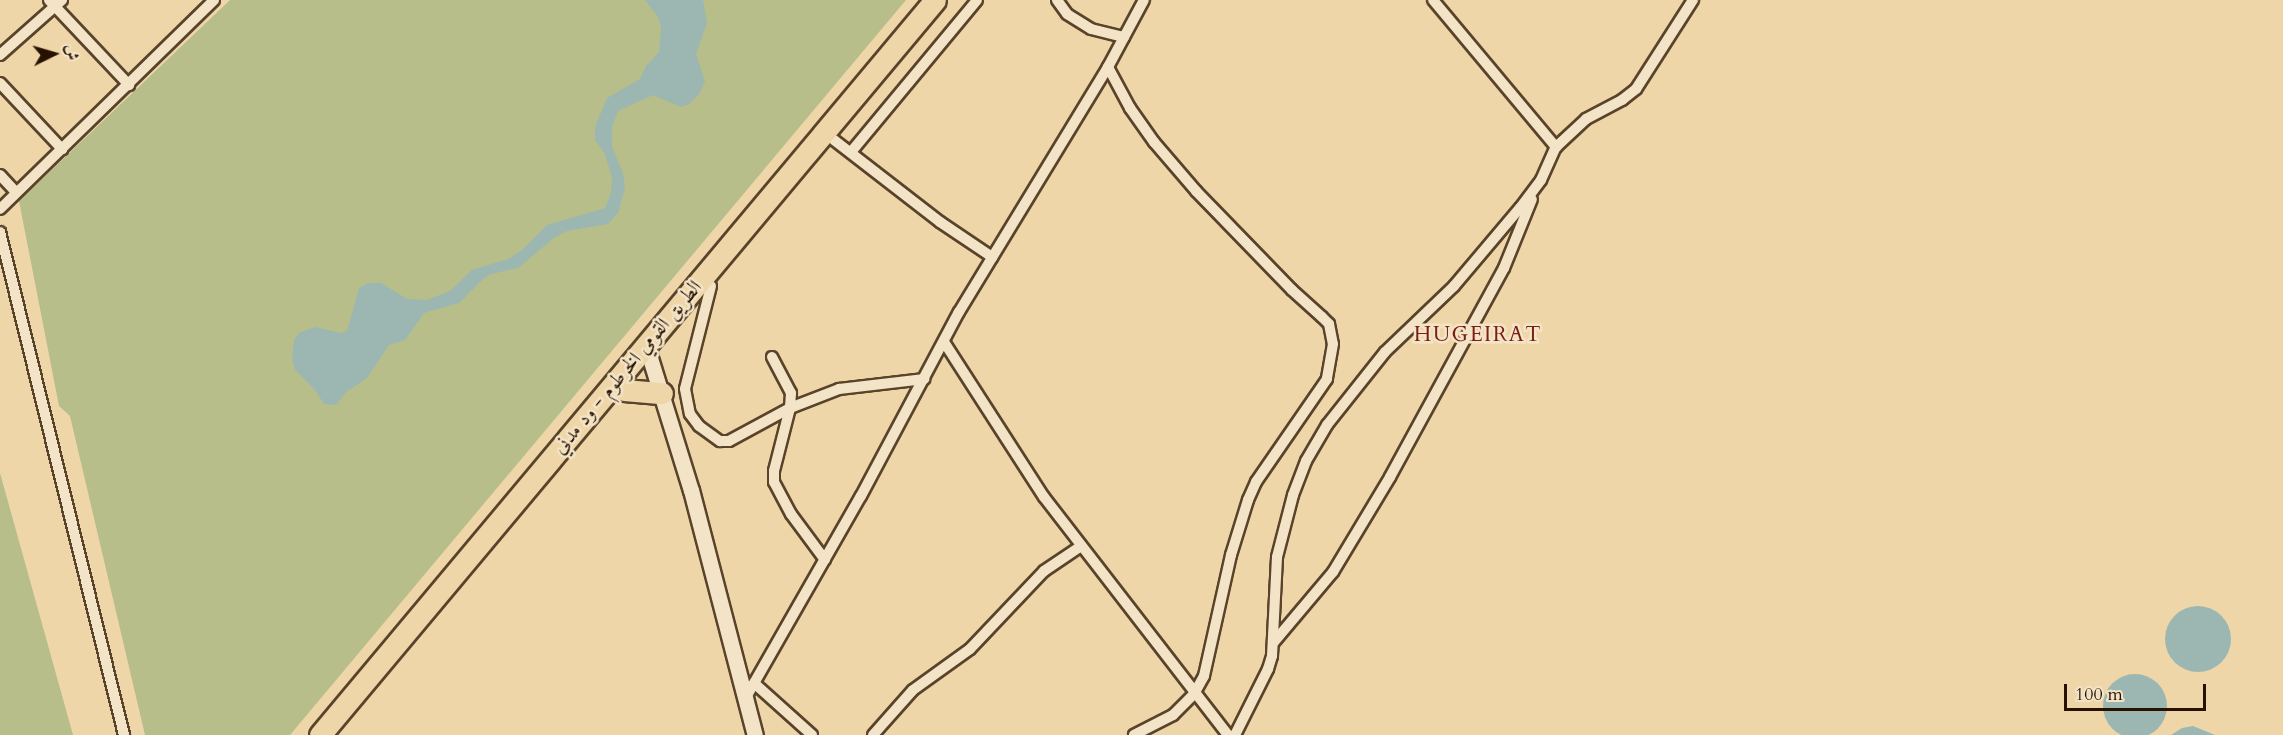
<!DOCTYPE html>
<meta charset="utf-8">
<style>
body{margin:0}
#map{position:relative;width:2283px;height:735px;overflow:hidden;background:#eed6a9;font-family:Cardo,Amiri,serif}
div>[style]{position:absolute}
.green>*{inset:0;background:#b7be89}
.water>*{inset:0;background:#9cb7b1}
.round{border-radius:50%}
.roads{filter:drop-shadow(2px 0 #59432a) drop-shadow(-2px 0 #59432a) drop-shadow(0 2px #59432a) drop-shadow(0 -2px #59432a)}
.street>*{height:10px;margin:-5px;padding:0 5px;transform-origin:5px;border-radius:5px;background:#f4e4c7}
.secondary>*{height:15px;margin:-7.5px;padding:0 7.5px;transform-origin:7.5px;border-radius:7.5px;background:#f4e4c7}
.highway>*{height:21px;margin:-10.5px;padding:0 10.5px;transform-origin:10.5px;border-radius:10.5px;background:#eed6a9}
span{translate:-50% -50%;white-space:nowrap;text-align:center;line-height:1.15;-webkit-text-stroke:5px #f4e4c7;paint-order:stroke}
.street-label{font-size:20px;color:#271200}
.neighbourhood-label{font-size:21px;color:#7a1f14;letter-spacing:1.5px}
.north{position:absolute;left:24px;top:24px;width:60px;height:60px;-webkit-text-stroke:4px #f4e4c7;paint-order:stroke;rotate:85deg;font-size:16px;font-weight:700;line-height:24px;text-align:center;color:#271200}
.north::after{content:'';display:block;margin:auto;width:21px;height:27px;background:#271200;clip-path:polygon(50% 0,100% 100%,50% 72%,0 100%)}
.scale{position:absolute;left:2064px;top:684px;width:142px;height:27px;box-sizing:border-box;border:3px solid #271200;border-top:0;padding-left:8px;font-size:18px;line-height:21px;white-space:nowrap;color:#271200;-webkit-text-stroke:4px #f4e4c7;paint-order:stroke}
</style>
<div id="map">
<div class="green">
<div style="clip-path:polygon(230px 0,906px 0,290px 735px,145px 735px,70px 416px,59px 406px,19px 201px)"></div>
<div style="clip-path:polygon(0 473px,73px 735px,0 735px)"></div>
</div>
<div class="water">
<div style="clip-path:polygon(645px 0,703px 0,707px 23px,696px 54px,705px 81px,699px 94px,689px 104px,681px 107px,653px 95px,618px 111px,612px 127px,612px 147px,623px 173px,625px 188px,618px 213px,608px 224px,567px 231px,555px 237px,518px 268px,491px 274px,483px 279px,459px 303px,424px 313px,405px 340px,389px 345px,367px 378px,346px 392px,336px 405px,324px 404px,315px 390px,295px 370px,292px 359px,294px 340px,299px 333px,315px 327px,341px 333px,347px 331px,359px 288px,368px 283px,381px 283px,407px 299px,427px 300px,450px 291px,472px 270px,508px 259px,522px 250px,547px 225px,605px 208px,611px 193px,612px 177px,604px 152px,595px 140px,595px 127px,607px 98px,640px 79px,646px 66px,659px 52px,661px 27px,658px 17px)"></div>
<div class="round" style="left:2165px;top:606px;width:66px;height:66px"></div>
<div class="round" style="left:2103px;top:674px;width:64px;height:64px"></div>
<div style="clip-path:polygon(2193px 726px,2215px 735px,2171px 735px,2182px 728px)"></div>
</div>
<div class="roads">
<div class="street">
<div style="left:49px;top:0;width:117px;rotate:46.7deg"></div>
<div style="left:1057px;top:0;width:17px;rotate:54deg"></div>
<div style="left:1067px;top:14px;width:28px;rotate:32deg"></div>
<div style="left:1091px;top:29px;width:34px;rotate:14deg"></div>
<div style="left:1433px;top:0;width:192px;rotate:50.1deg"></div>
<div style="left:0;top:55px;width:83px;rotate:-41.6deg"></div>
<div style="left:1108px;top:67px;width:47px;rotate:61.8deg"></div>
<div style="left:1130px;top:108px;width:42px;rotate:54.8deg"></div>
<div style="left:1154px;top:142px;width:65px;rotate:49.4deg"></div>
<div style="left:1196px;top:191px;width:138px;rotate:45.9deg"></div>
<div style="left:1292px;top:290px;width:40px;rotate:42deg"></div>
<div style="left:1322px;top:317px;width:10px;rotate:45deg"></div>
<div style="left:1329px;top:324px;width:20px;rotate:79deg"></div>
<div style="left:1333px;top:344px;width:36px;rotate:100deg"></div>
<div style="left:1327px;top:379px;width:125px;rotate:124.6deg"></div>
<div style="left:1256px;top:482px;width:20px;rotate:114deg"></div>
<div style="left:1248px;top:500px;width:58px;rotate:107.2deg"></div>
<div style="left:1231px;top:555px;width:124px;rotate:102.6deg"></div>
<div style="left:1204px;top:676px;width:21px;rotate:119deg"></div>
<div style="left:1194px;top:694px;width:30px;rotate:135deg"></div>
<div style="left:1173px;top:715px;width:44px;rotate:152.9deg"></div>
<div style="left:0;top:83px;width:91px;rotate:46.8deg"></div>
<div style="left:834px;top:140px;width:134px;rotate:37.7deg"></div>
<div style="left:940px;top:222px;width:63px;rotate:33.9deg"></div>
<div style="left:851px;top:152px;width:197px;rotate:-50.3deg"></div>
<div style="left:0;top:175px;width:23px;rotate:47deg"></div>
<div style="left:0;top:209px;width:299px;rotate:-44.3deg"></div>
<div style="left:0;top:232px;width:518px;rotate:76.15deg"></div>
<div style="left:711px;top:286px;width:106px;rotate:104.2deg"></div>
<div style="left:685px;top:389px;width:25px;rotate:79deg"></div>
<div style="left:690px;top:414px;width:15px;rotate:53deg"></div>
<div style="left:699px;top:426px;width:26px;rotate:36deg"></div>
<div style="left:720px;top:441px;width:9px"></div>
<div style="left:729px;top:441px;width:69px;rotate:-28.4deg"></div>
<div style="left:790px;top:408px;width:53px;rotate:-21.2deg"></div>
<div style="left:839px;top:389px;width:86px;rotate:-6.7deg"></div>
<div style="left:944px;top:342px;width:184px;rotate:57.2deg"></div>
<div style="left:1044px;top:497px;width:301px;rotate:52.3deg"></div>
<div style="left:772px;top:357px;width:41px;rotate:62.2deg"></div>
<div style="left:791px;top:393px;width:15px;rotate:94deg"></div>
<div style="left:790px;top:408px;width:65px;rotate:104.3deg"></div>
<div style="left:774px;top:471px;width:11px;rotate:90deg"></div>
<div style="left:774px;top:482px;width:36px;rotate:62deg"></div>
<div style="left:791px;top:514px;width:57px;rotate:53.5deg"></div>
<div style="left:1274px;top:642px;width:92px;rotate:-49.9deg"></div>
<div style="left:1333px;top:572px;width:111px;rotate:-59deg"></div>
<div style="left:1390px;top:477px;width:238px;rotate:-61.4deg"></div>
<div style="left:1504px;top:268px;width:74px;rotate:-67.9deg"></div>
<div style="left:754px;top:683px;width:78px;rotate:41.9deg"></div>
<div style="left:745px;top:699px;width:234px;rotate:-60.3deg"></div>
<div style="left:861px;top:496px;width:208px;rotate:-62deg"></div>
<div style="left:959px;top:312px;width:287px;rotate:-58.7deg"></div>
<div style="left:1108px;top:67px;width:76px;rotate:-61.8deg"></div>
<div style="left:873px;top:735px;width:60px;rotate:-48.4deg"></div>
<div style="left:913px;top:690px;width:70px;rotate:-35.7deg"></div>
<div style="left:970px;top:649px;width:108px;rotate:-46.5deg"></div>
<div style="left:1044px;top:571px;width:45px;rotate:-34deg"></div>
<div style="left:1235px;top:735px;width:74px;rotate:-63.4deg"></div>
<div style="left:1268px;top:669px;width:14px;rotate:-73deg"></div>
<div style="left:1272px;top:656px;width:99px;rotate:-87.1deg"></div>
<div style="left:1277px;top:557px;width:64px;rotate:-75.5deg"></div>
<div style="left:1293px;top:495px;width:36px;rotate:-69deg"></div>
<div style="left:1306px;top:461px;width:42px;rotate:-59.7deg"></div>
<div style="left:1327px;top:425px;width:93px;rotate:-51.5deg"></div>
<div style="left:1385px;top:352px;width:95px;rotate:-43.7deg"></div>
<div style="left:1454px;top:286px;width:102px;rotate:-49.8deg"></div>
<div style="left:1520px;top:208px;width:35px;rotate:-53deg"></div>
<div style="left:1541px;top:180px;width:36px;rotate:-66deg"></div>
<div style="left:1556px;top:147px;width:41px;rotate:-43deg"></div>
<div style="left:1586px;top:119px;width:41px;rotate:-27.8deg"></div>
<div style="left:1622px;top:100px;width:18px;rotate:-38deg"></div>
<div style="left:1636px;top:89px;width:106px;rotate:-57.4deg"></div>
</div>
<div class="secondary">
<div style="left:646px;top:345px;width:152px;rotate:72.8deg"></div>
<div style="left:691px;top:490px;width:253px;rotate:75.4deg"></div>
</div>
<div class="highway">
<div style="left:624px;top:390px;width:38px;rotate:5deg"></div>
<div style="left:320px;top:735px;width:958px;rotate:-50.08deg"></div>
</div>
</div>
<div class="street-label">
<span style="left:627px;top:367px;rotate:-50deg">الطريق القومي الخرطوم - ود مدني</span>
</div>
<div class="neighbourhood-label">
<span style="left:1478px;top:335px">HUGEIRAT</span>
</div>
<div class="north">ش</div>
<div class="scale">100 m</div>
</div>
